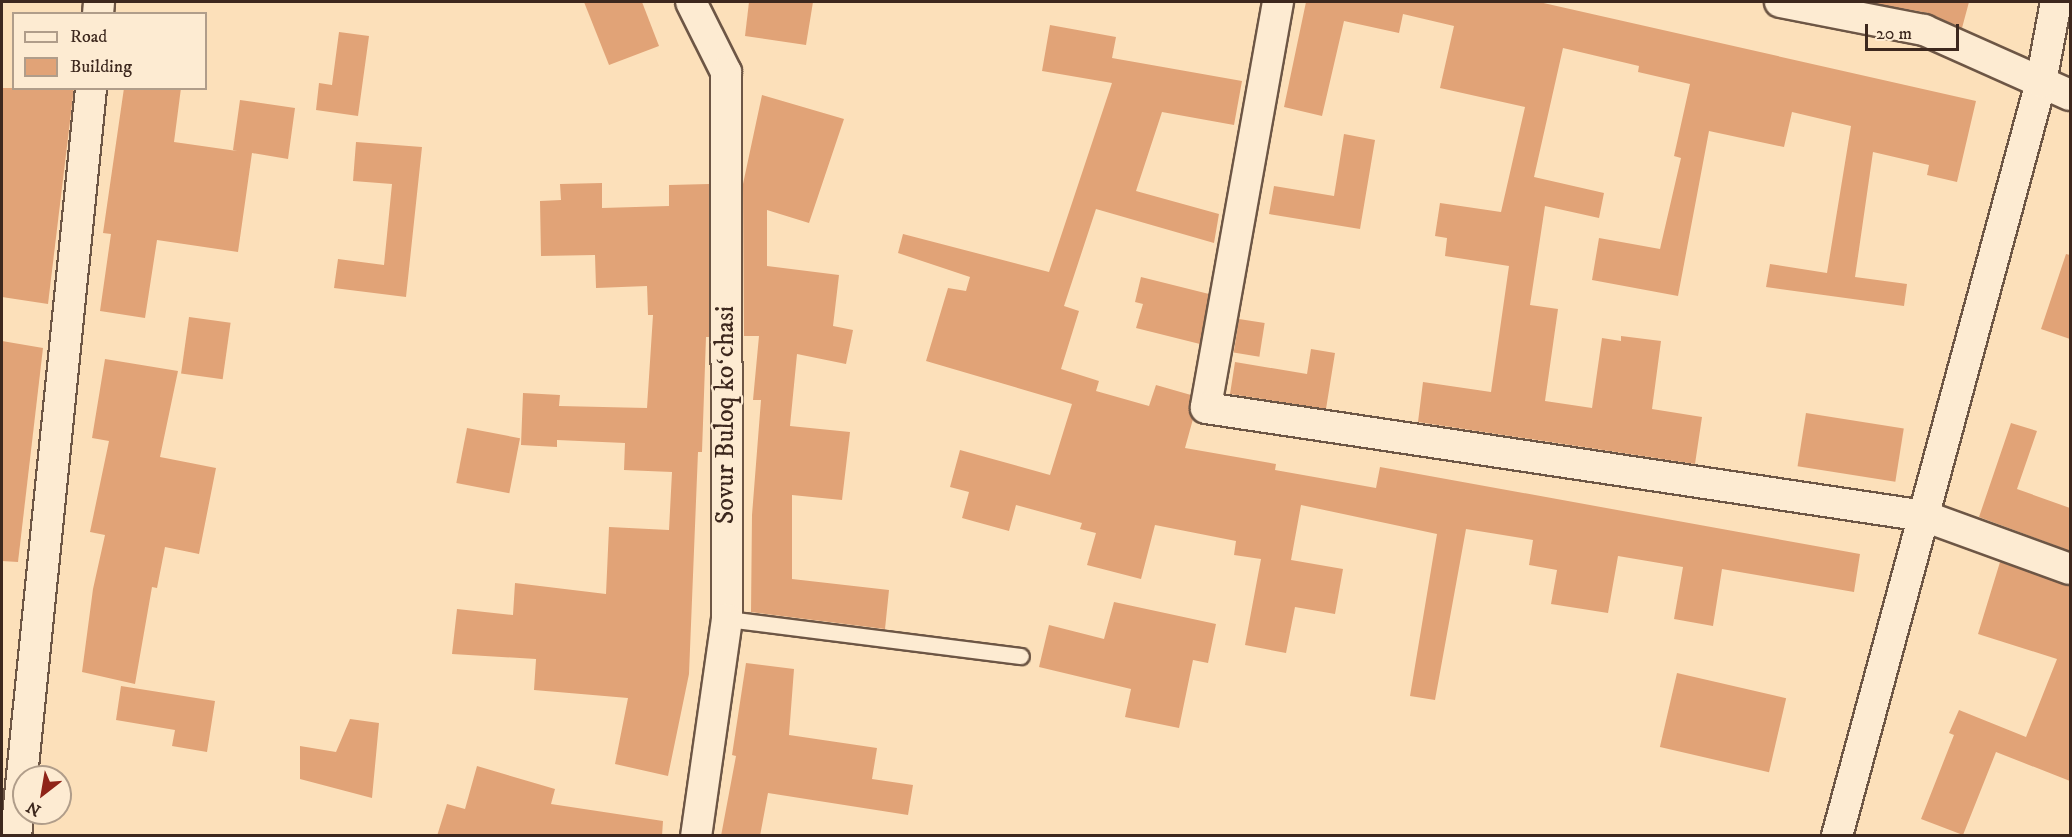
<!DOCTYPE html>
<meta charset="utf-8">
<style>
body{margin:0}
#map{position:relative;width:2072px;height:837px;overflow:hidden;background:#fce0ba;font-family:"IM FELL DW Pica",serif}
div>[style]{position:absolute}
.building>*{inset:0;background:#e1a377;transform-origin:0 0}
.roads{filter:drop-shadow(2px 0 #6d5645) drop-shadow(-2px 0 #6d5645) drop-shadow(0 2px #6d5645) drop-shadow(0 -2px #6d5645)}
.service>*{height:15px;margin:-7.5px;padding:0 7.5px;transform-origin:7.5px;border-radius:7.5px;background:#fdebd2}
.minor>*{height:30px;margin:-15px;padding:0 15px;transform-origin:15px;border-radius:15px;background:#fdebd2}
span{translate:-50% -50%;white-space:nowrap;text-align:center;line-height:1.15;-webkit-text-stroke:4.5px #fdebd2;paint-order:stroke}
.street-label{font-size:26px;color:#3d281e}
.frame{position:absolute;inset:0;border:3px solid #3d281e;pointer-events:none}
.legend{position:absolute;left:12px;top:12px;width:195px;height:78px;box-sizing:border-box;background:#fdebd2;border:2px solid #b09d8a;margin:0;padding:8px 10px;list-style:none;font-size:18px;color:#3d281e}
.legend li{display:flex;align-items:center;gap:12px;height:30px}
.legend b{width:30px;border:2px solid #b09d8a}
.north{position:absolute;left:12px;top:765px;width:60px;height:60px;box-sizing:border-box;background:#fdebd2;border:2px solid #b09d8a;border-radius:50%;rotate:211deg;font-size:16px;font-weight:700;line-height:24px;text-align:center;color:#3d281e}
.north::after{content:'';display:block;margin:auto;width:21px;height:27px;background:#8f2418;clip-path:polygon(50% 0,100% 100%,50% 72%,0 100%)}
.scale{position:absolute;left:1865px;top:24px;width:94px;height:27px;box-sizing:border-box;border:3px solid #3d281e;border-top:0;padding-left:8px;font-size:18px;line-height:21px;white-space:nowrap;color:#3d281e;-webkit-text-stroke:4px #fdebd2;paint-order:stroke}
</style>
<div id="map">
<div class="building">
<div style="clip-path:polygon(584px 2px,642px 2px,659px 46px,609px 65px)"></div>
<div style="clip-path:polygon(749px 2px,813px 2px,806px 45px,745px 36px)"></div>
<div style="clip-path:polygon(1306px 2px,1539px 2px,1976px 101px,1957px 182px,1927px 175px,1929px 165px,1873px 152px,1855px 277px,1907px 284px,1904px 306px,1766px 287px,1770px 264px,1827px 273px,1851px 126px,1792px 112px,1784px 147px,1709px 131px,1678px 296px,1592px 280px,1599px 238px,1660px 249px,1681px 158px,1674px 156px,1690px 84px,1638px 72px,1639px 66px,1563px 48px,1534px 177px,1604px 193px,1599px 218px,1545px 206px,1530px 305px,1558px 309px,1545px 401px,1592px 408px,1602px 338px,1621px 341px,1621px 336px,1661px 341px,1652px 409px,1702px 417px,1695px 464px,1418px 422px,1423px 382px,1491px 392px,1509px 266px,1445px 256px,1447px 238px,1435px 236px,1440px 203px,1501px 212px,1525px 107px,1440px 88px,1454px 26px,1403px 14px,1399px 33px,1344px 21px,1322px 116px,1284px 107px)"></div>
<div style="clip-path:polygon(1868px 2px,1969px 2px,1962px 28px,1928px 13px)"></div>
<div style="clip-path:polygon(1050px 25px,1116px 37px,1112px 58px,1242px 81px,1234px 125px,1162px 112px,1136px 191px,1219px 214px,1214px 243px,1096px 209px,1064px 306px,1079px 311px,1061px 369px,1099px 381px,1096px 391px,1149px 406px,1156px 385px,1191px 395px,1190px 413px,1193px 419px,1185px 448px,1276px 464px,1275px 470px,1376px 488px,1380px 467px,1860px 554px,1854px 592px,1722px 569px,1713px 626px,1674px 619px,1683px 567px,1618px 556px,1608px 613px,1551px 604px,1557px 570px,1529px 565px,1533px 540px,1466px 529px,1435px 700px,1410px 696px,1437px 534px,1301px 505px,1291px 560px,1343px 569px,1335px 614px,1295px 607px,1286px 653px,1245px 645px,1261px 559px,1234px 555px,1236px 541px,1155px 525px,1141px 579px,1087px 565px,1096px 533px,1080px 529px,1082px 523px,1016px 505px,1009px 531px,962px 518px,969px 492px,950px 487px,960px 450px,1050px 475px,1072px 404px,926px 361px,948px 288px,966px 291px,970px 277px,898px 253px,903px 234px,1049px 272px,1112px 83px,1042px 71px)"></div>
<div style="clip-path:polygon(339px 32px,369px 36px,358px 116px,316px 110px,319px 83px,332px 85px)"></div>
<div style="clip-path:polygon(2px 88px,74px 88px,48px 304px,2px 297px)"></div>
<div style="clip-path:polygon(124px 88px,181px 88px,174px 142px,237px 151px,233px 150px,240px 100px,295px 108px,288px 159px,252px 153px,238px 252px,157px 240px,145px 318px,100px 311px,111px 234px,103px 233px)"></div>
<div style="clip-path:polygon(762px 95px,844px 119px,809px 223px,767px 210px,767px 266px,839px 275px,833px 326px,853px 330px,846px 364px,797px 354px,790px 426px,850px 432px,842px 500px,792px 495px,792px 579px,889px 590px,885px 629px,751px 612px,752px 515px,761px 400px,753px 400px,759px 336px,744px 336px,743px 184px)"></div>
<div style="clip-path:polygon(1344px 134px,1375px 140px,1360px 229px,1269px 214px,1274px 186px,1334px 196px)"></div>
<div style="clip-path:polygon(356px 142px,422px 147px,406px 297px,334px 288px,338px 259px,384px 265px,392px 184px,353px 181px)"></div>
<div style="clip-path:polygon(602px 183px,602px 208px,669px 206px,669px 185px,709px 184px,709px 337px,706px 337px,702px 452px,698px 452px,689px 674px,668px 776px,615px 764px,628px 698px,534px 690px,536px 659px,452px 654px,457px 609px,513px 615px,515px 583px,606px 594px,609px 527px,669px 530px,672px 472px,624px 470px,625px 443px,557px 440px,557px 447px,521px 445px,523px 393px,560px 395px,559px 406px,647px 408px,653px 315px,648px 315px,647px 286px,596px 288px,595px 255px,541px 256px,540px 201px,561px 200px,560px 184px)"></div>
<div style="clip-path:polygon(2066px 254px,2070px 255px,2070px 339px,2041px 329px)"></div>
<div style="clip-path:polygon(1141px 277px,1209px 294px,1200px 344px,1136px 328px,1143px 304px,1135px 302px)"></div>
<div style="left:189px;top:317px;width:42px;height:57px;rotate:8deg"></div>
<div style="left:1239px;top:319px;width:26px;height:34px;rotate:9deg"></div>
<div style="clip-path:polygon(2px 341px,43px 348px,18px 562px,2px 561px)"></div>
<div style="clip-path:polygon(1311px 349px,1335px 353px,1326px 409px,1230px 394px,1235px 362px,1307px 374px)"></div>
<div style="clip-path:polygon(105px 359px,178px 371px,160px 457px,216px 468px,199px 554px,165px 547px,157px 588px,152px 587px,135px 684px,82px 672px,93px 589px,105px 535px,90px 532px,109px 441px,92px 438px)"></div>
<div style="left:1806px;top:413px;width:99px;height:54px;rotate:9deg"></div>
<div style="clip-path:polygon(2011px 423px,2037px 431px,2017px 489px,2070px 508px,2070px 551px,1979px 517px)"></div>
<div style="left:467px;top:428px;width:54px;height:56px;rotate:11deg"></div>
<div style="clip-path:polygon(2000px 562px,2070px 586px,2070px 781px,1996px 752px,1963px 835px,1921px 819px,1954px 735px,1949px 733px,1959px 710px,2026px 737px,2057px 659px,1978px 634px)"></div>
<div style="clip-path:polygon(1114px 602px,1216px 624px,1208px 663px,1193px 660px,1179px 728px,1125px 717px,1131px 689px,1039px 667px,1049px 625px,1104px 639px)"></div>
<div style="clip-path:polygon(746px 663px,794px 669px,789px 735px,877px 748px,872px 779px,913px 785px,908px 815px,768px 793px,760px 836px,721px 836px,736px 756px,732px 755px)"></div>
<div style="left:1677px;top:673px;width:112px;height:76px;rotate:13deg"></div>
<div style="clip-path:polygon(121px 686px,215px 701px,207px 752px,172px 746px,175px 730px,116px 720px)"></div>
<div style="clip-path:polygon(350px 719px,379px 723px,372px 798px,300px 779px,300px 746px,336px 752px)"></div>
<div style="clip-path:polygon(477px 766px,555px 789px,551px 804px,663px 821px,662px 836px,437px 836px,447px 804px,465px 809px)"></div>
</div>
<div class="roads">
<div class="service">
<div style="left:727px;top:619px;width:296px;rotate:7.2deg"></div>
</div>
<div class="minor">
<div style="left:691px;top:2px;width:78px;rotate:63.4deg"></div>
<div style="left:726px;top:72px;width:547px;rotate:89.9deg"></div>
<div style="left:727px;top:619px;width:219px;rotate:98.1deg"></div>
<div style="left:1278px;top:2px;width:412px;rotate:100.1deg"></div>
<div style="left:1206px;top:408px;width:726px;rotate:8.55deg"></div>
<div style="left:1924px;top:516px;width:155px;rotate:20deg"></div>
<div style="left:1780px;top:2px;width:147px;rotate:11deg"></div>
<div style="left:1924px;top:30px;width:160px;rotate:24deg"></div>
<div style="left:98px;top:14px;width:12px;rotate:-85deg"></div>
<div style="left:16px;top:836px;width:752px;rotate:-84.27deg"></div>
<div style="left:1837px;top:836px;width:781px;rotate:-74.86deg"></div>
<div style="left:2041px;top:82px;width:81px;rotate:-79.4deg"></div>
</div>
</div>
<div class="street-label">
<span style="left:726px;top:415px;rotate:-90deg">Sovur Buloq koʻchasi</span>
</div>
<div class="frame"></div>
<ul class="legend">
<li><b style="height:8px;background:#fdebd2"></b>Road</li>
<li><b style="height:16px;background:#e1a377"></b>Building</li>
</ul>
<div class="north">N</div>
<div class="scale">20 m</div>
</div>
